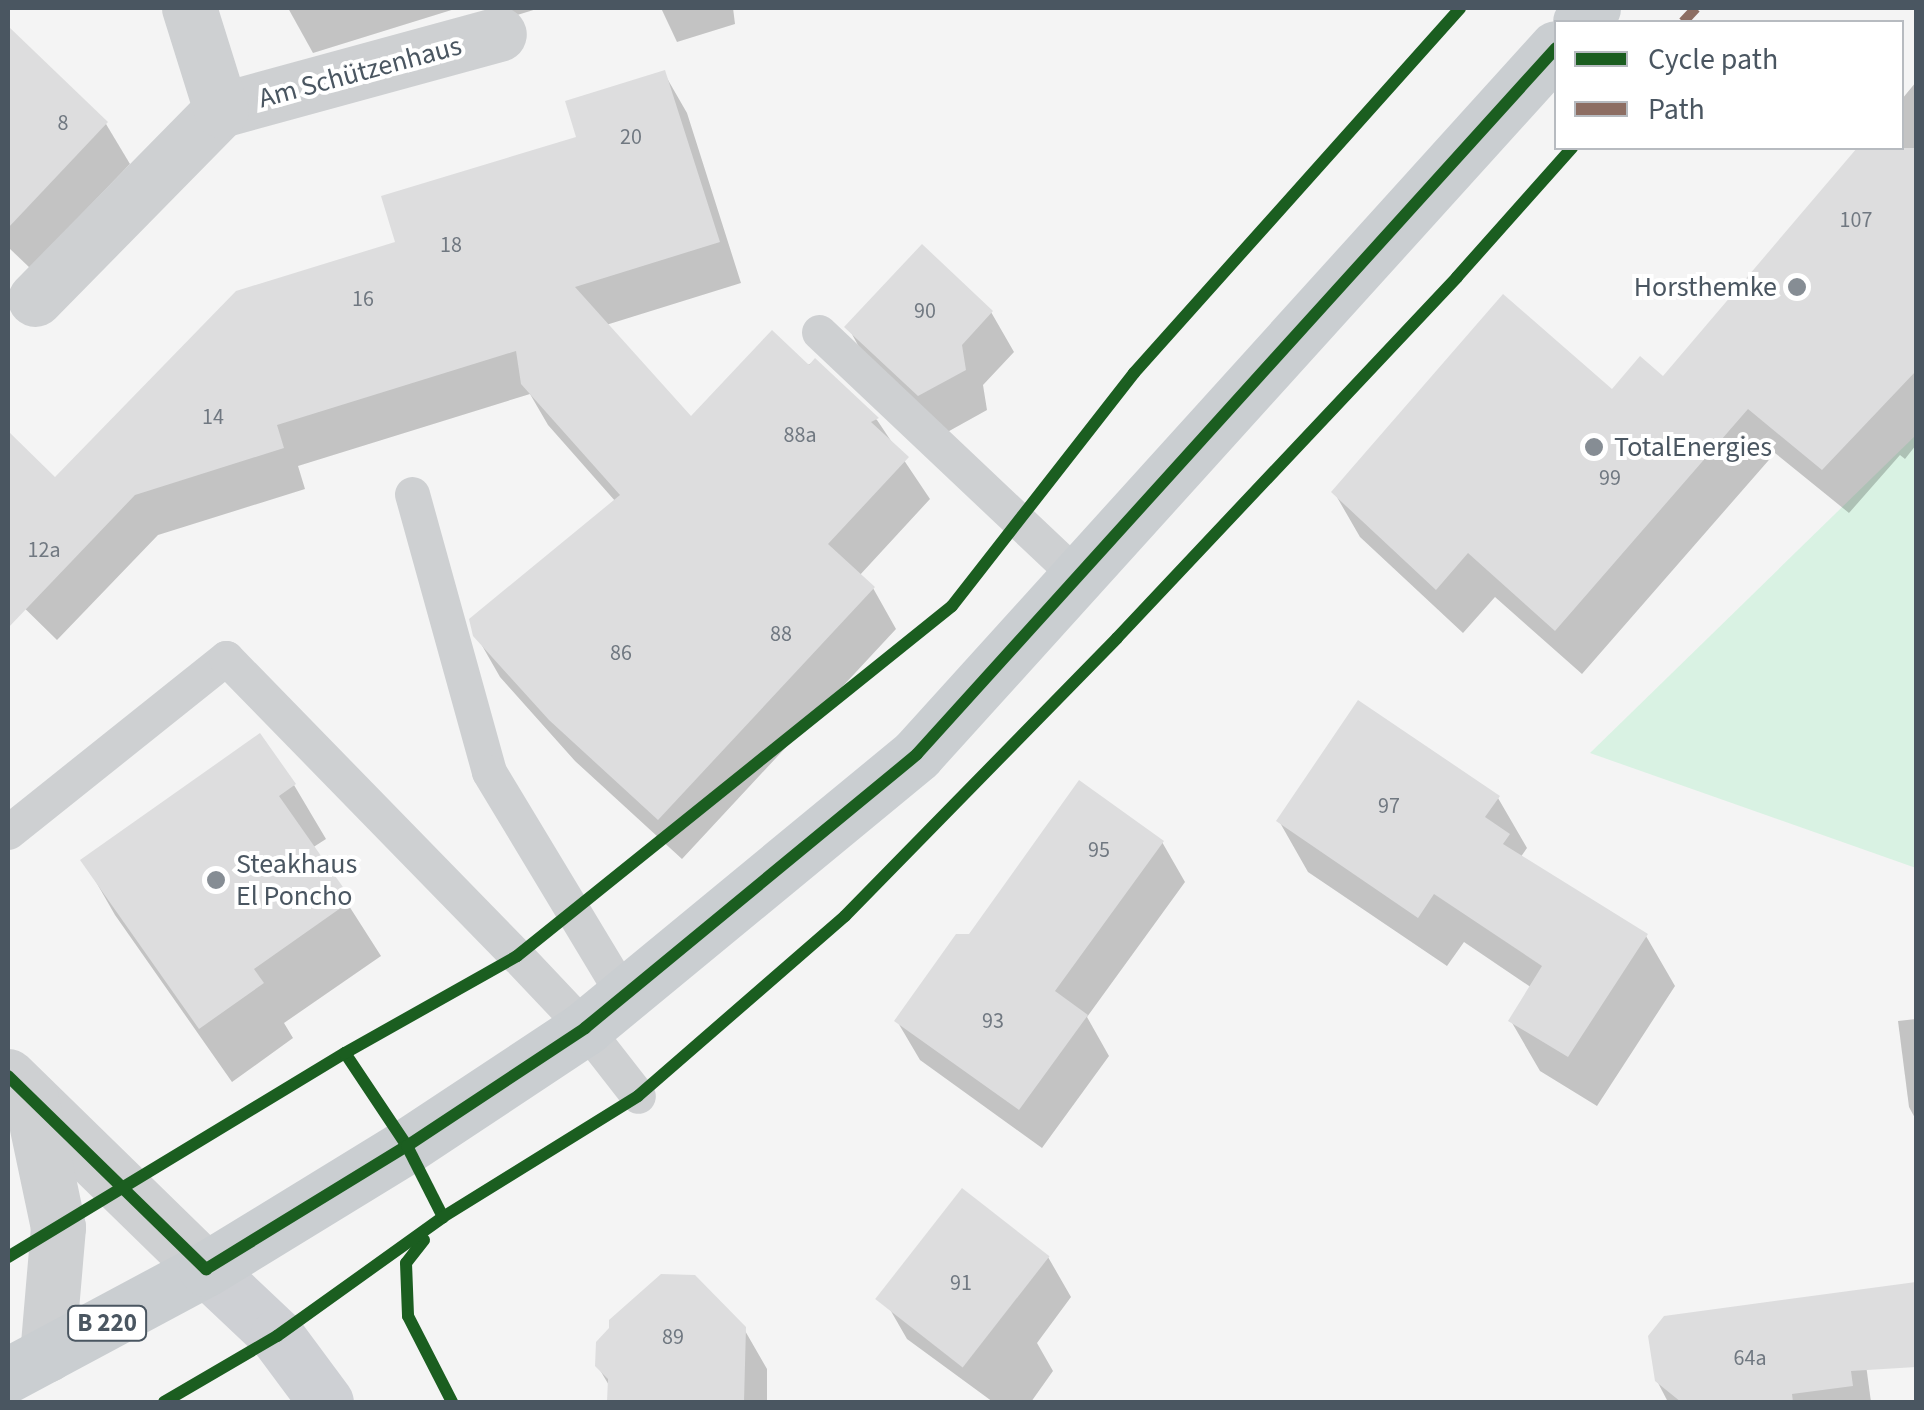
<!DOCTYPE html>
<meta charset="utf-8">
<style>
body{margin:0}
#map{position:relative;width:1924px;height:1410px;overflow:hidden;background:#f4f4f4;font-family:"Source Sans 3",sans-serif}
div>[style]{position:absolute}
.green>*{inset:0;background:#d9f2e3}
.shadow>*{inset:0;background:#0003}
.building>*{inset:0;background:#ddddde;transform-origin:0 0}
.service>*{height:35px;margin:-17.5px;padding:0 17.5px;transform-origin:17.5px;border-radius:17.5px;background:#ced0d2}
.minor>*{height:55px;margin:-27.5px;padding:0 27.5px;transform-origin:27.5px;border-radius:27.5px;background:#ced0d2}
.tertiary>*{height:55px;margin:-27.5px;padding:0 27.5px;transform-origin:27.5px;border-radius:27.5px;background:#ced0d2}
.secondary>*{height:55px;margin:-27.5px;padding:0 27.5px;transform-origin:27.5px;border-radius:27.5px;background:#ced0d4}
.primary>*{height:55px;margin:-27.5px;padding:0 27.5px;transform-origin:27.5px;border-radius:27.5px;background:#caced1}
.quiet>*{height:10px;margin-top:-5px;transform-origin:0;background:repeating-linear-gradient(90deg,#8d6e63 0 20px,transparent 0 30px)}
.cycleway>*{height:12px;margin:-6px;padding:0 6px;transform-origin:6px;border-radius:6px;background:#1b5e20}
.dots>*{width:28px;height:28px;translate:-50% -50%;box-sizing:border-box;border:5px solid #fff;border-radius:50%}
span{translate:-50% -50%;white-space:nowrap;text-align:center;line-height:1.15;-webkit-text-stroke:8px #fff;paint-order:stroke}
.number-label{font-size:22px;color:#707881}
.number-label span{-webkit-text-stroke-width:0}
.shield-label span{padding:2px 8px;background:#fff;border:2px solid;border-radius:8px;-webkit-text-stroke-width:0}
.shield-label{font-size:25px;color:#4a5661;font-weight:700}
.street-label{font-size:28px;color:#4a5661}
.poi-label{font-size:28px;color:#4a5661}
.right{translate:-100% -50%;text-align:right}
.left{translate:0 -50%;text-align:left}
.frame{position:absolute;inset:0;border:10px solid #4a5661;pointer-events:none}
.legend{position:absolute;left:1554px;top:20px;width:350px;height:130px;box-sizing:border-box;background:#fff;border:2px solid #b7bbc0;margin:0;padding:12px 18px;list-style:none;font-size:30px;color:#4a5661}
.legend li{display:flex;align-items:center;gap:20px;height:50px}
.legend b{width:50px;border:2px solid #b7bbc0}
</style>
<div id="map">
<div class="green">
<div style="clip-path:polygon(1916px 435px,1916px 868px,1590px 753px)"></div>
</div>
<div class="shadow">
<div style="clip-path:polygon(288px 8px,458px 8px,313px 53px)"></div>
<div style="clip-path:polygon(509px 8px,540px 8px,514px 16px)"></div>
<div style="clip-path:polygon(661px 8px,733px 8px,735px 24px,677px 42px)"></div>
<div style="clip-path:polygon(32px 53px,106px 124px,130px 164px,30px 268px,8px 247px,8px 79px)"></div>
<div style="clip-path:polygon(664px 73px,687px 113px,741px 283px,606px 325px,691px 420px,816px 361px,877px 420px,930px 499px,859px 576px,873px 588px,896px 629px,682px 859px,575px 761px,500px 677px,476px 635px,616px 502px,548px 425px,530px 394px,298px 466px,305px 489px,158px 535px,57px 640px,8px 592px,8px 435px,55px 481px,399px 243px,579px 138px)"></div>
<div style="clip-path:polygon(1916px 82px,1916px 445px,1905px 459px,1900px 455px,1849px 513px,1775px 453px,1582px 674px,1495px 597px,1463px 633px,1360px 537px,1334px 492px,1612px 392px,1663px 379px,1861px 148px,1902px 148px,1902px 99px)"></div>
<div style="clip-path:polygon(991px 312px,1014px 352px,983px 385px,987px 410px,942px 435px,870px 367px,848px 327px)"></div>
<div style="clip-path:polygon(294px 785px,326px 839px,312px 848px,381px 956px,284px 1023px,293px 1038px,232px 1082px,115px 915px,84px 861px)"></div>
<div style="clip-path:polygon(1498px 798px,1527px 848px,1520px 858px,1646px 936px,1675px 986px,1597px 1106px,1540px 1071px,1511px 1021px,1532px 988px,1464px 942px,1447px 966px,1308px 872px,1279px 821px)"></div>
<div style="clip-path:polygon(1162px 842px,1185px 882px,1087px 1017px,1109px 1056px,1042px 1148px,920px 1060px,897px 1021px,970px 936px)"></div>
<div style="clip-path:polygon(1916px 1019px,1916px 1120px,1909px 1107px,1898px 1021px)"></div>
<div style="clip-path:polygon(1048px 1257px,1071px 1297px,1037px 1343px,1053px 1371px,1031px 1402px,993px 1402px,907px 1339px,884px 1299px)"></div>
<div style="clip-path:polygon(744px 1329px,767px 1369px,767px 1402px,609px 1402px,610px 1387px,597px 1365px)"></div>
<div style="clip-path:polygon(1862px 1335px,1871px 1402px,1668px 1402px,1657px 1381px)"></div>
</div>
<div class="building">
<div style="clip-path:polygon(8px 26px,108px 122px,8px 228px)"></div>
<div style="clip-path:polygon(665px 70px,720px 242px,575px 287px,691px 416px,772px 330px,809px 365px,815px 358px,879px 418px,871px 422px,909px 457px,828px 544px,875px 587px,658px 820px,549px 720px,473px 636px,469px 619px,620px 495px,521px 384px,516px 351px,277px 425px,284px 448px,135px 495px,8px 628px,8px 431px,55px 477px,236px 291px,395px 242px,381px 196px,576px 137px,565px 101px)"></div>
<div style="clip-path:polygon(1857px 148px,1916px 148px,1916px 371px,1822px 470px,1748px 409px,1555px 631px,1468px 553px,1436px 590px,1331px 492px,1503px 294px,1612px 389px,1640px 356px,1663px 376px)"></div>
<div style="clip-path:polygon(922px 244px,993px 311px,962px 345px,966px 370px,918px 396px,844px 327px)"></div>
<div style="clip-path:polygon(1358px 700px,1500px 796px,1485px 817px,1510px 834px,1503px 844px,1648px 934px,1568px 1057px,1508px 1021px,1542px 966px,1434px 894px,1418px 918px,1276px 821px)"></div>
<div style="clip-path:polygon(260px 733px,296px 784px,279px 796px,352px 900px,254px 969px,264px 983px,199px 1029px,80px 860px)"></div>
<div style="clip-path:polygon(1079px 780px,1164px 841px,1055px 991px,1088px 1015px,1019px 1110px,894px 1021px,956px 934px,969px 934px)"></div>
<div style="left:962px;top:1188px;width:111px;height:141px;rotate:38deg"></div>
<div style="clip-path:polygon(661px 1274px,695px 1275px,746px 1327px,744px 1402px,607px 1402px,608px 1379px,595px 1366px,596px 1342px,609px 1328px,609px 1320px)"></div>
<div style="clip-path:polygon(1916px 1282px,1916px 1367px,1851px 1371px,1853px 1386px,1792px 1394px,1793px 1402px,1681px 1402px,1655px 1381px,1648px 1336px,1664px 1316px)"></div>
</div>
<div class="service">
<div style="left:819px;top:332px;width:357px;rotate:43.4deg"></div>
<div style="left:412px;top:494px;width:288px;rotate:74.5deg"></div>
<div style="left:489px;top:772px;width:262px;rotate:58.9deg"></div>
<div style="left:8px;top:832px;width:279px;rotate:-38.6deg"></div>
<div style="left:226px;top:658px;width:417px;rotate:45.7deg"></div>
<div style="left:517px;top:956px;width:99px;rotate:46.6deg"></div>
<div style="left:585px;top:1028px;width:86px;rotate:52.1deg"></div>
</div>
<div class="minor">
<div style="left:221px;top:110px;width:288px;rotate:-15.3deg"></div>
<div style="left:35px;top:299px;width:265px;rotate:-45.5deg"></div>
<div style="left:221px;top:110px;width:107px;rotate:-107.4deg"></div>
</div>
<div class="tertiary">
<div style="left:8px;top:1076px;width:277px;rotate:44.3deg"></div>
<div style="left:31px;top:1099px;width:131px;rotate:78.1deg"></div>
<div style="left:58px;top:1227px;width:128px;rotate:94.9deg"></div>
</div>
<div class="secondary">
<div style="left:206px;top:1269px;width:98px;rotate:43.3deg"></div>
<div style="left:277px;top:1336px;width:82px;rotate:53.4deg"></div>
</div>
<div class="primary">
<div style="left:1580px;top:22px;width:19px;rotate:-47deg"></div>
<div style="left:8px;top:1375px;width:225px;rotate:-28.2deg"></div>
<div style="left:206px;top:1269px;width:236px;rotate:-31.5deg"></div>
<div style="left:407px;top:1146px;width:214px;rotate:-33.5deg"></div>
<div style="left:585px;top:1028px;width:430px;rotate:-39.5deg"></div>
<div style="left:917px;top:754px;width:952px;rotate:-47.85deg"></div>
</div>
<div class="quiet">
<div style="left:1683px;top:22px;width:19px;rotate:-47deg"></div>
</div>
<div class="cycleway">
<div style="left:345px;top:1053px;width:112px;rotate:56.3deg"></div>
<div style="left:407px;top:1146px;width:80px;rotate:63.1deg"></div>
<div style="left:8px;top:1076px;width:277px;rotate:44.3deg"></div>
<div style="left:206px;top:1269px;width:236px;rotate:-31.5deg"></div>
<div style="left:407px;top:1146px;width:214px;rotate:-33.5deg"></div>
<div style="left:585px;top:1028px;width:430px;rotate:-39.5deg"></div>
<div style="left:917px;top:754px;width:952px;rotate:-47.85deg"></div>
<div style="left:424px;top:1240px;width:29px;rotate:128deg"></div>
<div style="left:406px;top:1263px;width:53px;rotate:87.8deg"></div>
<div style="left:408px;top:1316px;width:97px;rotate:62.9deg"></div>
<div style="left:8px;top:1257px;width:394px;rotate:-31.2deg"></div>
<div style="left:345px;top:1053px;width:197px;rotate:-29.4deg"></div>
<div style="left:517px;top:956px;width:558px;rotate:-38.82deg"></div>
<div style="left:952px;top:606px;width:296px;rotate:-52deg"></div>
<div style="left:1134px;top:373px;width:489px;rotate:-48.2deg"></div>
<div style="left:164px;top:1402px;width:131px;rotate:-30.3deg"></div>
<div style="left:277px;top:1336px;width:204px;rotate:-35.6deg"></div>
<div style="left:443px;top:1217px;width:229px;rotate:-31.8deg"></div>
<div style="left:638px;top:1096px;width:274px;rotate:-41deg"></div>
<div style="left:845px;top:916px;width:389px;rotate:-45.6deg"></div>
<div style="left:1117px;top:638px;width:496px;rotate:-46.7deg"></div>
<div style="left:1457px;top:277px;width:173px;rotate:-48.3deg"></div>
</div>
<div class="dots">
<div style="left:1797px;top:287px;background:#868d94"></div>
<div style="left:1594px;top:447px;background:#868d94"></div>
<div style="left:216px;top:880px;background:#868d94"></div>
</div>
<div class="number-label">
<span style="left:63px;top:124px">8</span>
<span style="left:631px;top:138px">20</span>
<span style="left:1856px;top:221px">107</span>
<span style="left:451px;top:246px">18</span>
<span style="left:363px;top:300px">16</span>
<span style="left:925px;top:312px">90</span>
<span style="left:213px;top:418px">14</span>
<span style="left:800px;top:436px">88a</span>
<span style="left:1610px;top:479px">99</span>
<span style="left:44px;top:551px">12a</span>
<span style="left:781px;top:635px">88</span>
<span style="left:621px;top:654px">86</span>
<span style="left:1389px;top:807px">97</span>
<span style="left:1099px;top:851px">95</span>
<span style="left:993px;top:1022px">93</span>
<span style="left:961px;top:1284px">91</span>
<span style="left:673px;top:1338px">89</span>
<span style="left:1750px;top:1359px">64a</span>
</div>
<div class="shield-label">
<span style="left:107px;top:1323px">B 220</span>
</div>
<div class="street-label">
<span style="left:360px;top:72px;rotate:-15deg">Am Schützenhaus</span>
</div>
<div class="poi-label">
<span class="right" style="left:1777px;top:287px">Horsthemke</span>
<span class="left" style="left:1614px;top:447px">TotalEnergies</span>
<span class="left" style="left:236px;top:880px">Steakhaus<br>El Poncho</span>
</div>
<div class="frame"></div>
<ul class="legend">
<li><b style="height:12px;background:#1b5e20"></b>Cycle path</li>
<li><b style="height:12px;background:#8d6e63"></b>Path</li>
</ul>
</div>
